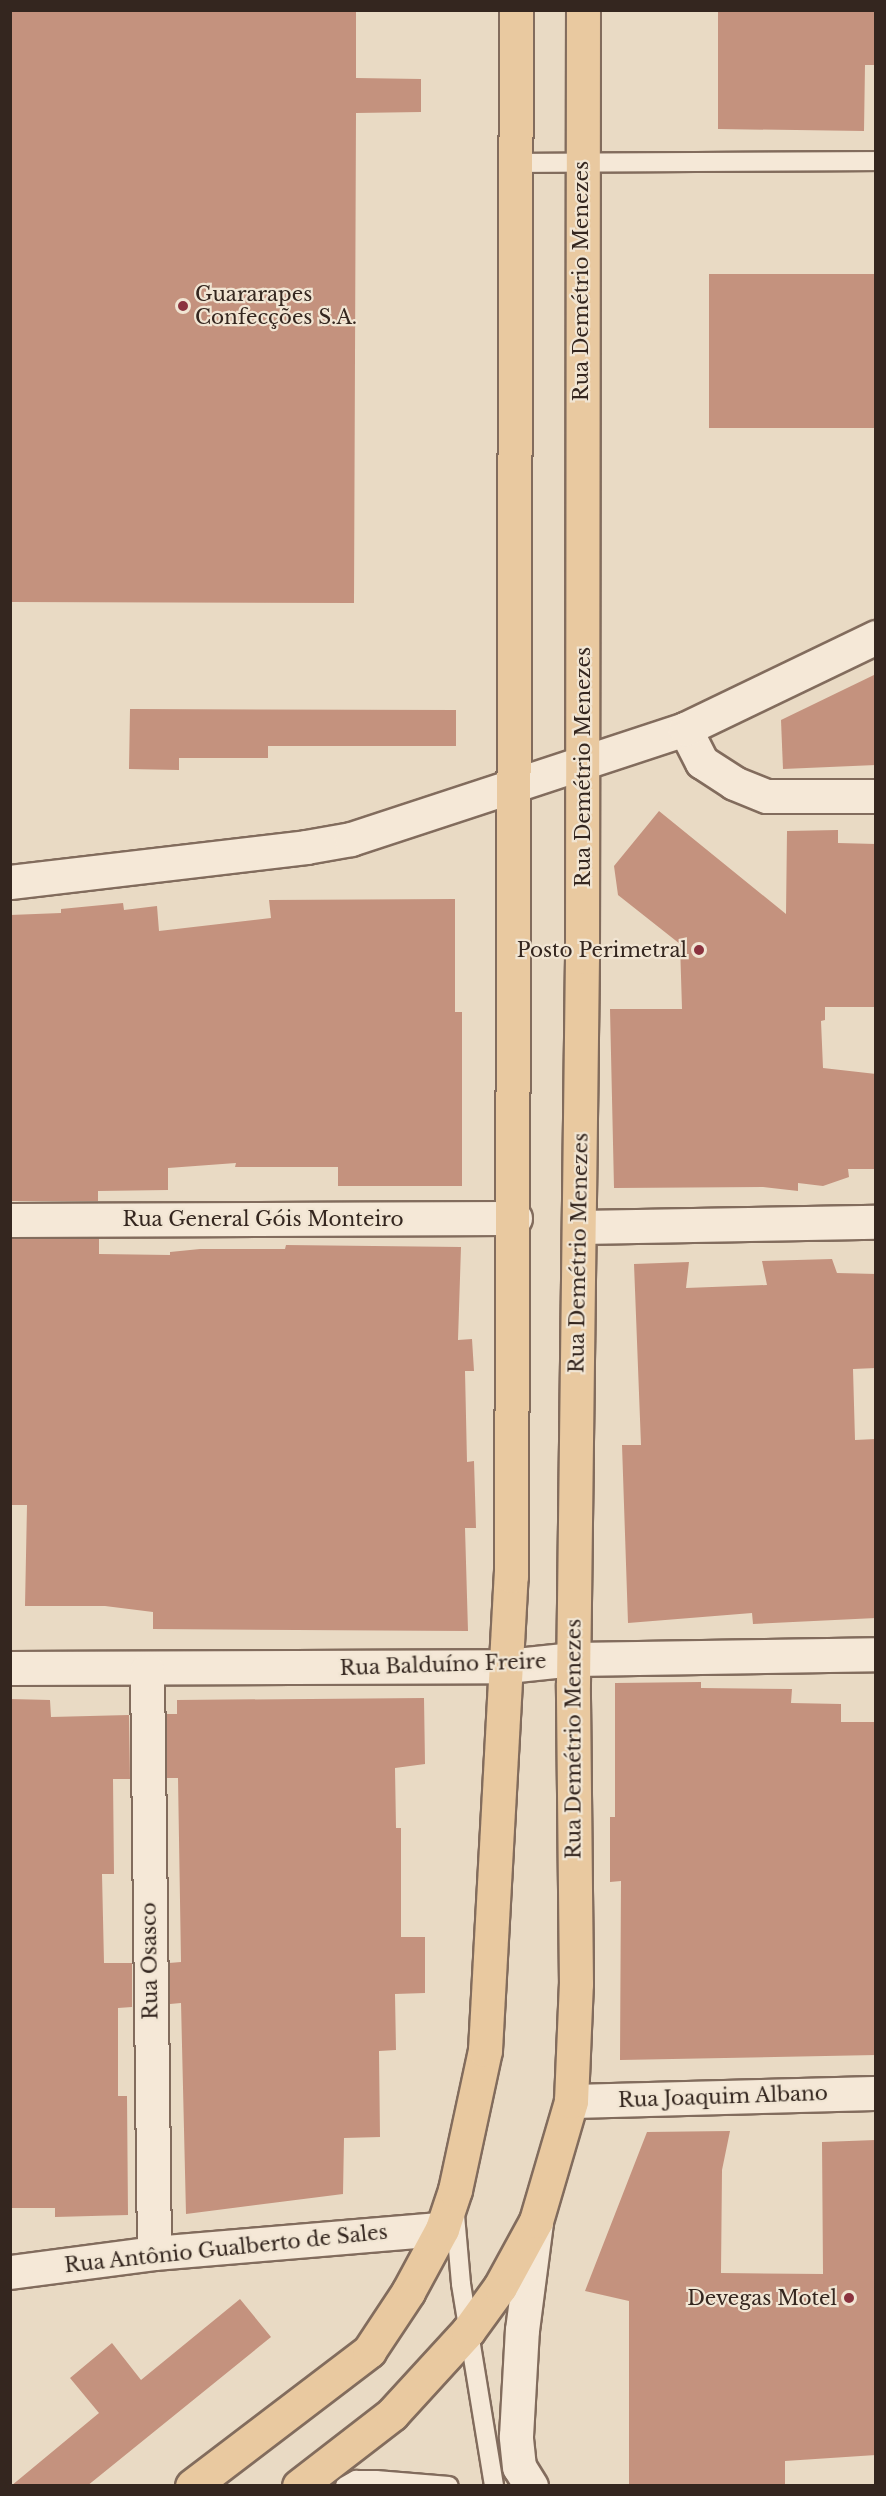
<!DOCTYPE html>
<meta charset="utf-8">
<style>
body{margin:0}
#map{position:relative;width:886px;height:2496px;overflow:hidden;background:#e9dac4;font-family:"Libre Baskerville",serif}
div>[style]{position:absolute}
.building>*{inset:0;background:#c4927e;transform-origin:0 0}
.roads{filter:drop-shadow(2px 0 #826c5d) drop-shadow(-2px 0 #826c5d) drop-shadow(0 2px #826c5d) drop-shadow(0 -2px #826c5d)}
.lane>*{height:18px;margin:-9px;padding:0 9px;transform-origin:9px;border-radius:9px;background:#f5e8d7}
.street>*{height:33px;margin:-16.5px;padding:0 16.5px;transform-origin:16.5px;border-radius:16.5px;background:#f5e8d7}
.secondary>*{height:33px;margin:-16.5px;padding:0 16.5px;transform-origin:16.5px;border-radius:16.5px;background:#f5e8d7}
.primary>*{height:33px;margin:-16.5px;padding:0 16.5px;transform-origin:16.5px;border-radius:16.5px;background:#e9c9a0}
.dots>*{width:16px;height:16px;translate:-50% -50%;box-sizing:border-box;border:3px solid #f1e5d3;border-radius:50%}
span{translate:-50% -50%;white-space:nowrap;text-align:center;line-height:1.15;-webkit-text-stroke:4.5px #f1e5d3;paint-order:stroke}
.street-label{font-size:20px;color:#34261f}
.poi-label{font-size:20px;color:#34261f}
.left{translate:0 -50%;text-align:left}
.right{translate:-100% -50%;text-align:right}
.frame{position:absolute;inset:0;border:12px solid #34261f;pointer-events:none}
</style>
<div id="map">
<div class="building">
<div style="clip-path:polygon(10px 10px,356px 10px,356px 78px,421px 79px,421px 112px,356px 113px,354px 603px,10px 602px)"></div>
<div style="clip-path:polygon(718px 10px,876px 10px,876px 65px,865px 65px,864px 131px,718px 129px)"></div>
<div style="left:709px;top:274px;width:167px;height:154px"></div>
<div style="clip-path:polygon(876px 674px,876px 765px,783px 769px,781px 720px)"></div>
<div style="clip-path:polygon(130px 709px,456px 710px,456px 746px,268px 746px,268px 758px,179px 758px,179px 770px,129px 769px)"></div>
<div style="clip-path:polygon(659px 811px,786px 914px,787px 831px,838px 830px,838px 843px,876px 844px,876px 1007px,825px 1007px,825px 1020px,821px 1021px,823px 1068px,876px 1074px,876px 1169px,848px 1169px,849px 1177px,823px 1186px,798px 1183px,798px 1191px,763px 1187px,614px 1188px,610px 1009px,682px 1009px,680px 944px,618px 895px,614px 866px)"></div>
<div style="clip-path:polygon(455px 899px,455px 1012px,462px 1012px,462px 1186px,338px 1186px,338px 1167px,235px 1167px,236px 1163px,168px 1168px,168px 1190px,98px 1191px,98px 1201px,10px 1201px,10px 915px,61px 913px,61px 909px,123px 903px,124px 910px,157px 906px,159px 931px,271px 918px,269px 900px)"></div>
<div style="clip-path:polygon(99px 1238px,99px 1254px,170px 1255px,170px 1252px,200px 1249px,285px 1249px,286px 1245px,461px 1247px,458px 1340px,472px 1339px,474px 1371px,465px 1371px,467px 1462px,474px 1461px,476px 1528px,465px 1528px,468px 1631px,153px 1629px,153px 1612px,105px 1606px,25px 1606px,27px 1505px,10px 1505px,10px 1239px)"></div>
<div style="clip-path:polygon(832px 1259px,837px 1273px,876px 1274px,876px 1368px,853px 1369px,855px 1440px,876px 1439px,876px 1618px,753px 1624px,752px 1613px,628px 1623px,622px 1445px,641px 1445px,634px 1264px,689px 1262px,686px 1288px,767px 1285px,762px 1261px)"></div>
<div style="clip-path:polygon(701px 1682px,701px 1688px,792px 1689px,791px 1703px,841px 1704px,841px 1722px,876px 1722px,876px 2055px,620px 2060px,621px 1881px,610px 1882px,610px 1817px,615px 1817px,615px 1683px)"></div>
<div style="clip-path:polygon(424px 1698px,425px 1764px,395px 1768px,396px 1828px,401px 1828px,401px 1937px,425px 1937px,425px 1993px,395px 1994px,396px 2050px,379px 2051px,380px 2137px,344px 2138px,343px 2194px,186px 2214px,181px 2003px,170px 2004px,169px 1963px,181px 1962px,178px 1778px,167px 1778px,166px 1714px,177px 1714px,177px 1700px)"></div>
<div style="clip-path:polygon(10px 1699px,50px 1700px,51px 1717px,129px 1715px,130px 1779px,113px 1779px,114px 1874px,102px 1874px,104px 1963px,132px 1963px,132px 2007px,118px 2008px,118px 2096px,127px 2096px,128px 2215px,55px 2217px,55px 2208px,10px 2208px)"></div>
<div style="clip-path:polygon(730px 2131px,722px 2170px,721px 2273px,823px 2274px,822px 2142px,876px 2140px,876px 2455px,785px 2461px,785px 2486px,629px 2486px,629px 2301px,585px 2291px,647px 2132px)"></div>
<div style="clip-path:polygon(240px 2299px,271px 2337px,87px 2486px,11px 2486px,99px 2413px,70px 2378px,112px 2343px,141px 2380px)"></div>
</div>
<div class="roads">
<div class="lane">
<div style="left:515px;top:163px;width:361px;rotate:-0.3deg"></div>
<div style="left:455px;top:2215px;width:69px;rotate:85deg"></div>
<div style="left:461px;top:2284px;width:205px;rotate:80.7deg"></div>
<div style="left:345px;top:2486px;width:13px;rotate:-29deg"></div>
<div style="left:356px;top:2480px;width:20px"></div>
<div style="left:376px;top:2480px;width:73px;rotate:4.7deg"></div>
</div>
<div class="street">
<div style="left:685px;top:729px;width:37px;rotate:63deg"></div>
<div style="left:702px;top:762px;width:38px;rotate:33deg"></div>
<div style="left:734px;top:783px;width:35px;rotate:22deg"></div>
<div style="left:767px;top:796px;width:109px"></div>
<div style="left:10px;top:882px;width:298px;rotate:-6.7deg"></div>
<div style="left:306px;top:847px;width:46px;rotate:-10.1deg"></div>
<div style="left:351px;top:839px;width:173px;rotate:-18.2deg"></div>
<div style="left:10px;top:1220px;width:505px;rotate:-0.23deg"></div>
<div style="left:580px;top:1227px;width:296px;rotate:-1deg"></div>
<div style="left:10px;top:1668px;width:497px;rotate:-0.2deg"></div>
<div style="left:507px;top:1666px;width:67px;rotate:-6deg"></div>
<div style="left:574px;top:1659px;width:302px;rotate:-0.9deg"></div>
<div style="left:147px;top:1670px;width:583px;rotate:89.31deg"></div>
<div style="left:571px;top:2101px;width:305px;rotate:-1.5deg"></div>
<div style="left:10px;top:2272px;width:145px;rotate:-7.5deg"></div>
<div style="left:154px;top:2253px;width:289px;rotate:-4.8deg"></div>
</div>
<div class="secondary">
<div style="left:515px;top:785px;width:179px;rotate:-18.2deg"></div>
<div style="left:685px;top:729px;width:212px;rotate:-25.7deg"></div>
<div style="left:531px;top:2486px;width:22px;rotate:-122deg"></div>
<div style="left:519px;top:2467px;width:31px;rotate:-96deg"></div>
<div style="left:516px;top:2436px;width:106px;rotate:-86.8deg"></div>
<div style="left:522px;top:2330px;width:109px;rotate:-82.6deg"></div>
</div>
<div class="primary">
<div style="left:192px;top:2486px;width:223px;rotate:-37.3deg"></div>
<div style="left:369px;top:2351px;width:71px;rotate:-56.5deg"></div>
<div style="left:408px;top:2292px;width:72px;rotate:-61.6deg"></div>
<div style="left:442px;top:2229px;width:41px;rotate:-71.6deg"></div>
<div style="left:455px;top:2190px;width:143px;rotate:-77.9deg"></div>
<div style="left:485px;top:2050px;width:475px;rotate:-86.9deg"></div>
<div style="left:511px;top:1576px;width:1566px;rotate:-89.82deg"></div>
<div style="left:299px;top:2486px;width:118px;rotate:-37.7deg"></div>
<div style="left:392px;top:2414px;width:113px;rotate:-47.5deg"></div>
<div style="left:468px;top:2331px;width:54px;rotate:-54deg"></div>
<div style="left:500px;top:2287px;width:75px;rotate:-61.4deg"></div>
<div style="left:536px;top:2221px;width:125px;rotate:-73.7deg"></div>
<div style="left:571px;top:2101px;width:117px;rotate:-87.6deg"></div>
<div style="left:576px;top:1984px;width:301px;rotate:-90.6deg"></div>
<div style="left:573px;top:1683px;width:726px;rotate:-89.29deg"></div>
<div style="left:582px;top:957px;width:947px;rotate:-89.94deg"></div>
</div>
</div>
<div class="dots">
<div style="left:183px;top:306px;background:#8b333f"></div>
<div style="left:699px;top:950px;background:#8b333f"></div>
<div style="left:849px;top:2298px;background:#8b333f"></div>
</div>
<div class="street-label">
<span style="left:581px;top:281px;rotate:-90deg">Rua Demétrio Menezes</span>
<span style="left:583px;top:767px;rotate:-90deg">Rua Demétrio Menezes</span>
<span style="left:263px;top:1219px">Rua General Góis Monteiro</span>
<span style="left:579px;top:1253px;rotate:-89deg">Rua Demétrio Menezes</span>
<span style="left:443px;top:1665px;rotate:-2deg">Rua Balduíno Freire</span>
<span style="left:574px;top:1739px;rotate:-90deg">Rua Demétrio Menezes</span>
<span style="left:150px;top:1961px;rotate:-91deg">Rua Osasco</span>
<span style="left:723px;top:2097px;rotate:-2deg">Rua Joaquim Albano</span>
<span style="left:226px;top:2249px;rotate:-6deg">Rua Antônio Gualberto de Sales</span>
</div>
<div class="poi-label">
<span class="left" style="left:195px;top:306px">Guararapes<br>Confecções S.A.</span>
<span class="right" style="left:687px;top:950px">Posto Perimetral</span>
<span class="right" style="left:837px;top:2298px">Devegas Motel</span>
</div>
<div class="frame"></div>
</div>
